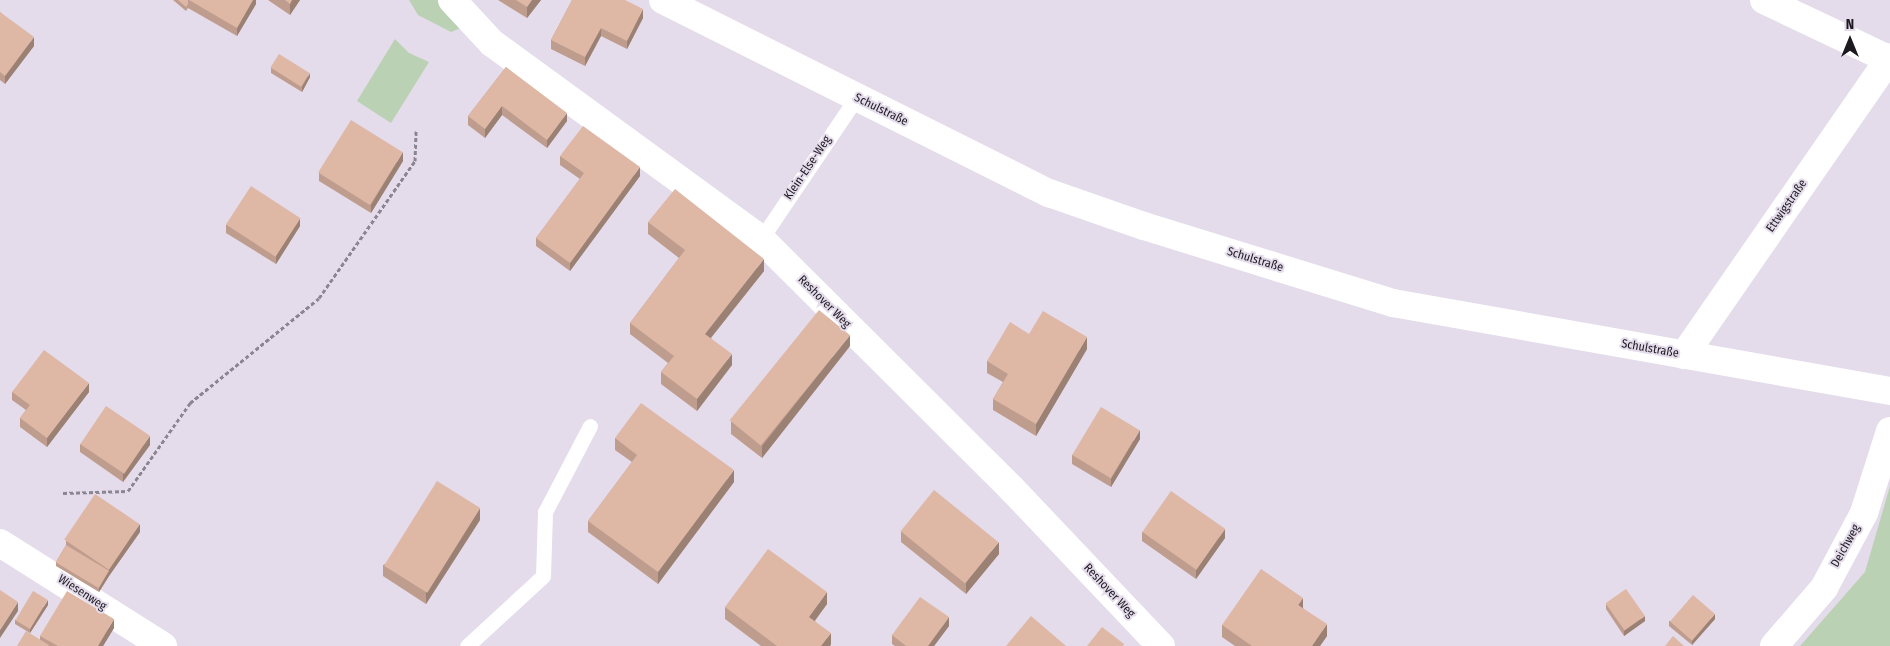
<!DOCTYPE html>
<meta charset="utf-8">
<style>
body{margin:0}
#map{position:relative;width:1890px;height:646px;overflow:hidden;background:#e4dbeb;font-family:"Fira Sans Condensed",sans-serif}
div>[style]{position:absolute}
.green>*{inset:0;background:#bbd1b3}
.path>*{height:3px;margin-top:-1.5px;transform-origin:0;background:repeating-linear-gradient(90deg,#8b8591 0 4px,transparent 0 6.5px)}
.lane>*{height:15px;margin:-7.5px;padding:0 7.5px;transform-origin:7.5px;border-radius:7.5px;background:#fff}
.street>*{height:28px;margin:-14px;padding:0 14px;transform-origin:14px;border-radius:14px;background:#fff}
.secondary>*{height:28px;margin:-14px;padding:0 14px;transform-origin:14px;border-radius:14px;background:#fff}
.wall>*{inset:0;background:#bf9d8e}
.shaded-wall>*{inset:0;background:#9b8074}
.building>*{inset:0;background:#deb7a5;transform-origin:0 0}
span{translate:-50% -50%;white-space:nowrap;text-align:center;line-height:1.15;-webkit-text-stroke:4px #e4dbeb;paint-order:stroke}
.street-label{font-size:12px;color:#1c191f}
.north{position:absolute;left:1825px;top:15px;width:50px;height:50px;-webkit-text-stroke:4px #e4dbeb;paint-order:stroke;rotate:0deg;font-size:14px;font-weight:700;line-height:20px;text-align:center;color:#1c191f}
.north::after{content:'';display:block;margin:auto;width:18px;height:22px;background:#1c191f;clip-path:polygon(50% 0,100% 100%,50% 72%,0 100%)}
</style>
<div id="map">
<div class="green">
<div style="clip-path:polygon(409px 0,452px 0,461px 28px,451px 32px,418px 15px)"></div>
<div style="clip-path:polygon(395px 39px,409px 53px,429px 62px,391px 123px,357px 101px)"></div>
<div style="clip-path:polygon(1890px 486px,1890px 646px,1800px 646px,1865px 572px)"></div>
</div>
<div class="path">
<div style="left:63px;top:493px;width:65px;rotate:-1.8deg"></div>
<div style="left:128px;top:491px;width:108px;rotate:-54.8deg"></div>
<div style="left:190px;top:403px;width:166px;rotate:-39.1deg"></div>
<div style="left:319px;top:298px;width:167px;rotate:-55deg"></div>
<div style="left:415px;top:161px;width:30px;rotate:-88deg"></div>
</div>
<div class="lane">
<div style="left:761px;top:239px;width:170px;rotate:-56deg"></div>
<div style="left:467px;top:646px;width:103px;rotate:-42.6deg"></div>
<div style="left:543px;top:576px;width:64px;rotate:-88.2deg"></div>
<div style="left:545px;top:512px;width:97px;rotate:-62.4deg"></div>
</div>
<div class="street">
<div style="left:452px;top:0;width:59px;rotate:47.1deg"></div>
<div style="left:492px;top:43px;width:333px;rotate:36.1deg"></div>
<div style="left:761px;top:239px;width:353px;rotate:44.9deg"></div>
<div style="left:1011px;top:488px;width:218px;rotate:46.5deg"></div>
<div style="left:1764px;top:0;width:137px;rotate:25.4deg"></div>
<div style="left:1684px;top:355px;width:362px;rotate:-55.3deg"></div>
<div style="left:0;top:543px;width:193px;rotate:32.3deg"></div>
<div style="left:1774px;top:646px;width:77px;rotate:-49.2deg"></div>
<div style="left:1824px;top:588px;width:85px;rotate:-61.9deg"></div>
<div style="left:1864px;top:513px;width:86px;rotate:-72.4deg"></div>
</div>
<div class="secondary">
<div style="left:663px;top:0;width:432px;rotate:26.6deg"></div>
<div style="left:1049px;top:193px;width:101px;rotate:19.2deg"></div>
<div style="left:1144px;top:226px;width:261px;rotate:17.2deg"></div>
<div style="left:1393px;top:303px;width:505px;rotate:10.04deg"></div>
</div>
<div class="wall">
<div style="clip-path:polygon(173px 0,256px 0,256px 4px,237px 36px,188px 8px,186px 11px)"></div>
<div style="clip-path:polygon(268px 0,300px 0,290px 15px)"></div>
<div style="clip-path:polygon(498px 0,541px 0,527px 18px)"></div>
<div style="clip-path:polygon(572px 0,643px 18px,627px 49px,601px 36px,585px 66px,551px 49px,551px 40px)"></div>
<div style="clip-path:polygon(0 12px,34px 46px,5px 84px,0 80px)"></div>
<div style="clip-path:polygon(506px 67px,567px 121px,547px 148px,502px 115px,485px 138px,468px 125px,468px 116px)"></div>
<div style="clip-path:polygon(271px 68px,310px 77px,302px 92px,271px 73px)"></div>
<div style="clip-path:polygon(560px 156px,640px 176px,570px 271px,536px 246px,536px 238px,580px 179px,560px 165px)"></div>
<div style="clip-path:polygon(403px 161px,371px 213px,319px 181px,319px 173px)"></div>
<div style="clip-path:polygon(648px 222px,764px 271px,711px 338px,732px 365px,697px 411px,661px 384px,661px 372px,668px 363px,630px 334px,630px 323px,679px 258px,648px 234px)"></div>
<div style="clip-path:polygon(226px 225px,300px 226px,276px 264px,226px 233px)"></div>
<div style="clip-path:polygon(850px 346px,762px 458px,731px 434px,731px 422px)"></div>
<div style="clip-path:polygon(1087px 349px,1036px 436px,993px 410px,993px 399px,1003px 382px,987px 373px,987px 361px)"></div>
<div style="clip-path:polygon(12px 392px,89px 392px,47px 447px,20px 427px,20px 418px,26px 410px,12px 400px)"></div>
<div style="clip-path:polygon(615px 438px,734px 482px,658px 584px,588px 532px,588px 521px,632px 462px,615px 450px)"></div>
<div style="clip-path:polygon(1140px 439px,1111px 487px,1072px 464px,1072px 455px)"></div>
<div style="clip-path:polygon(80px 444px,150px 445px,123px 482px,80px 452px)"></div>
<div style="clip-path:polygon(480px 520px,426px 604px,383px 576px,383px 565px)"></div>
<div style="clip-path:polygon(901px 531px,999px 554px,966px 594px,901px 542px)"></div>
<div style="clip-path:polygon(140px 532px,109px 576px,99px 592px,56px 566px,56px 562px,66px 545px,66px 541px)"></div>
<div style="clip-path:polygon(1142px 532px,1225px 538px,1196px 579px,1142px 541px)"></div>
<div style="clip-path:polygon(827px 604px,815px 621px,831px 644px,830px 646px,761px 646px,725px 619px,725px 607px)"></div>
<div style="clip-path:polygon(1606px 604px,1645px 621px,1624px 636px,1606px 609px)"></div>
<div style="clip-path:polygon(48px 605px,30px 633px,15px 624px,15px 620px)"></div>
<div style="clip-path:polygon(1303px 608px,1327px 636px,1320px 646px,1235px 646px,1222px 637px,1222px 625px)"></div>
<div style="clip-path:polygon(1715px 619px,1692px 645px,1669px 626px,1669px 621px)"></div>
<div style="clip-path:polygon(949px 626px,934px 646px,895px 646px,892px 644px,892px 635px)"></div>
<div style="clip-path:polygon(114px 628px,103px 646px,17px 646px,40px 640px,40px 636px)"></div>
</div>
<div class="shaded-wall">
<div style="clip-path:polygon(253px 0,256px 0,256px 4px,237px 36px,237px 28px)"></div>
<div style="clip-path:polygon(292px 0,300px 0,290px 15px,290px 4px)"></div>
<div style="clip-path:polygon(532px 0,541px 0,527px 18px,527px 7px)"></div>
<div style="clip-path:polygon(643px 9px,643px 18px,627px 49px,627px 41px)"></div>
<div style="clip-path:polygon(601px 28px,601px 36px,585px 66px,585px 57px)"></div>
<div style="clip-path:polygon(34px 37px,34px 46px,5px 84px,5px 76px)"></div>
<div style="clip-path:polygon(310px 73px,310px 77px,302px 92px,302px 87px)"></div>
<div style="clip-path:polygon(502px 106px,502px 115px,485px 138px,485px 129px)"></div>
<div style="clip-path:polygon(567px 113px,567px 121px,547px 148px,547px 140px)"></div>
<div style="clip-path:polygon(403px 152px,403px 161px,371px 213px,371px 205px)"></div>
<div style="clip-path:polygon(640px 167px,640px 176px,570px 271px,570px 263px)"></div>
<div style="clip-path:polygon(300px 218px,300px 226px,276px 264px,276px 256px)"></div>
<div style="clip-path:polygon(764px 259px,764px 271px,705px 345px,705px 334px)"></div>
<div style="clip-path:polygon(850px 335px,850px 346px,762px 458px,762px 446px)"></div>
<div style="clip-path:polygon(1087px 337px,1087px 349px,1036px 436px,1036px 424px)"></div>
<div style="clip-path:polygon(732px 354px,732px 365px,697px 411px,697px 399px)"></div>
<div style="clip-path:polygon(89px 383px,89px 392px,47px 447px,47px 438px)"></div>
<div style="clip-path:polygon(1140px 430px,1140px 439px,1111px 487px,1111px 479px)"></div>
<div style="clip-path:polygon(150px 436px,150px 445px,123px 482px,123px 474px)"></div>
<div style="clip-path:polygon(734px 470px,734px 482px,658px 584px,658px 572px)"></div>
<div style="clip-path:polygon(480px 508px,480px 520px,426px 604px,426px 592px)"></div>
<div style="clip-path:polygon(140px 524px,140px 532px,109px 576px,99px 592px,99px 588px,109px 571px,109px 567px)"></div>
<div style="clip-path:polygon(1225px 529px,1225px 538px,1196px 579px,1196px 570px)"></div>
<div style="clip-path:polygon(999px 542px,999px 554px,966px 594px,966px 582px)"></div>
<div style="clip-path:polygon(827px 592px,827px 604px,809px 628px,809px 617px)"></div>
<div style="clip-path:polygon(1303px 598px,1303px 609px,1298px 605px)"></div>
<div style="clip-path:polygon(48px 600px,48px 605px,30px 633px,30px 629px)"></div>
<div style="clip-path:polygon(18px 602px,18px 611px,0 638px,0 630px)"></div>
<div style="clip-path:polygon(1715px 614px,1715px 619px,1692px 645px,1692px 641px)"></div>
<div style="clip-path:polygon(1645px 616px,1645px 621px,1624px 636px,1624px 631px)"></div>
<div style="clip-path:polygon(949px 617px,949px 626px,934px 646px,928px 646px)"></div>
<div style="clip-path:polygon(114px 619px,114px 628px,103px 646px,98px 646px)"></div>
<div style="clip-path:polygon(1327px 624px,1327px 636px,1320px 646px,1312px 646px)"></div>
<div style="clip-path:polygon(831px 633px,831px 644px,830px 646px,821px 646px)"></div>
</div>
<div class="building">
<div style="clip-path:polygon(178px 0,188px 0,188px 4px,186px 7px)"></div>
<div style="clip-path:polygon(189px 0,253px 0,237px 28px)"></div>
<div style="clip-path:polygon(285px 0,292px 0,290px 4px)"></div>
<div style="clip-path:polygon(516px 0,532px 0,527px 7px)"></div>
<div style="clip-path:polygon(572px 0,625px 0,643px 9px,627px 41px,601px 28px,585px 57px,551px 40px)"></div>
<div style="clip-path:polygon(0 12px,34px 37px,5px 76px,0 72px)"></div>
<div style="left:279px;top:54px;width:36px;height:16px;rotate:32deg"></div>
<div style="clip-path:polygon(506px 67px,567px 113px,547px 140px,502px 106px,485px 129px,468px 116px)"></div>
<div style="left:351px;top:120px;width:61px;height:62px;rotate:32deg"></div>
<div style="clip-path:polygon(583px 126px,640px 167px,570px 263px,536px 238px,584px 173px,560px 156px)"></div>
<div style="left:251px;top:186px;width:59px;height:46px;rotate:33deg"></div>
<div style="clip-path:polygon(675px 189px,764px 259px,705px 334px,732px 354px,697px 399px,661px 372px,674px 356px,630px 323px,685px 250px,648px 222px)"></div>
<div style="left:819px;top:310px;width:40px;height:142px;rotate:39deg"></div>
<div style="clip-path:polygon(1043px 311px,1087px 337px,1036px 424px,993px 399px,1008px 374px,987px 361px,1010px 322px,1029px 334px)"></div>
<div style="clip-path:polygon(44px 350px,89px 383px,47px 438px,20px 418px,30px 405px,12px 392px)"></div>
<div style="clip-path:polygon(641px 403px,734px 470px,658px 572px,588px 521px,637px 455px,615px 438px)"></div>
<div style="left:106px;top:406px;width:53px;height:46px;rotate:34deg"></div>
<div style="left:1101px;top:407px;width:45px;height:56px;rotate:31deg"></div>
<div style="left:437px;top:481px;width:51px;height:100px;rotate:32deg"></div>
<div style="left:934px;top:490px;width:83px;height:53px;rotate:39deg"></div>
<div style="left:1171px;top:491px;width:66px;height:50px;rotate:35deg"></div>
<div style="left:95px;top:494px;width:54px;height:55px;rotate:34deg"></div>
<div style="left:66px;top:545px;width:50px;height:20px;rotate:31deg"></div>
<div style="clip-path:polygon(768px 549px,827px 592px,809px 617px,831px 633px,821px 646px,777px 646px,725px 607px)"></div>
<div style="clip-path:polygon(1261px 569px,1303px 598px,1298px 605px,1327px 624px,1312px 646px,1252px 646px,1222px 625px)"></div>
<div style="left:1626px;top:589px;width:33px;height:25px;rotate:55deg"></div>
<div style="clip-path:polygon(0 590px,18px 602px,0 630px)"></div>
<div style="left:33px;top:591px;width:17px;height:34px;rotate:31deg"></div>
<div style="clip-path:polygon(67px 591px,114px 619px,98px 646px,58px 646px,40px 636px)"></div>
<div style="left:1693px;top:595px;width:29px;height:35px;rotate:41deg"></div>
<div style="clip-path:polygon(920px 597px,949px 617px,928px 646px,906px 646px,892px 635px)"></div>
<div style="clip-path:polygon(1031px 616px,1066px 646px,1006px 646px)"></div>
<div style="clip-path:polygon(1102px 627px,1124px 644px,1123px 646px,1087px 646px)"></div>
<div style="clip-path:polygon(26px 631px,49px 645px,48px 646px,17px 646px)"></div>
<div style="clip-path:polygon(1673px 636px,1684px 646px,1665px 646px)"></div>
</div>
<div class="street-label">
<span style="left:881px;top:110px;rotate:26deg">Schulstraße</span>
<span style="left:808px;top:168px;rotate:-56deg">Klein-Else-Weg</span>
<span style="left:1787px;top:206px;rotate:-55deg">Ettwigstraße</span>
<span style="left:1255px;top:260px;rotate:17deg">Schulstraße</span>
<span style="left:824px;top:302px;rotate:45deg">Reshover Weg</span>
<span style="left:1650px;top:349px;rotate:10deg">Schulstraße</span>
<span style="left:1846px;top:546px;rotate:-61deg">Deichweg</span>
<span style="left:1109px;top:591px;rotate:47deg">Reshover Weg</span>
<span style="left:82px;top:593px;rotate:33deg">Wiesenweg</span>
</div>
<div class="north">N</div>
</div>
